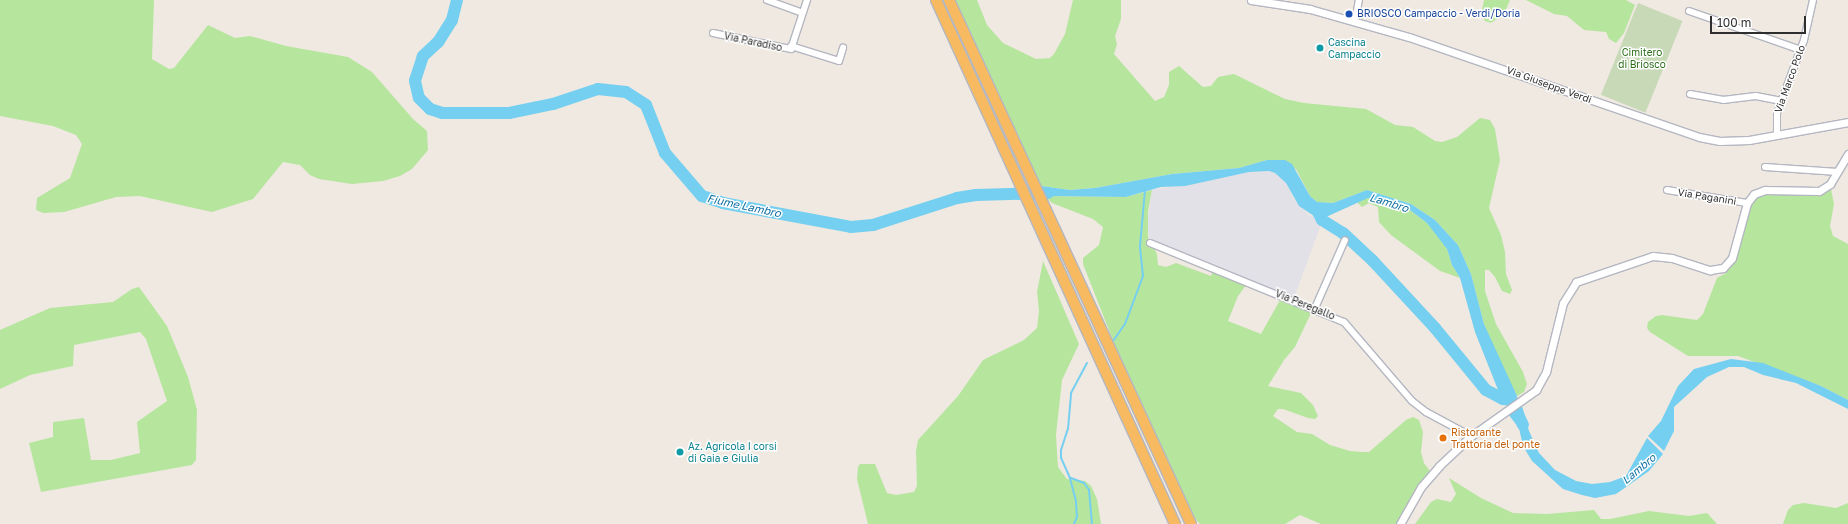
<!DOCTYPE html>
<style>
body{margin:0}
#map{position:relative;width:1848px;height:524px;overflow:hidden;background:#efe9e1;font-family:"Golos Text",sans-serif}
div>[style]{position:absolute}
.industrial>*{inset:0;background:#e3e1e8}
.green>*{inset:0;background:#b6e59e}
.cemetery>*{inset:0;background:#c8d9b8;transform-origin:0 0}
.water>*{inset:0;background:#75cff0}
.stream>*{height:2px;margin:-1px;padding:0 1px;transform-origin:1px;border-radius:1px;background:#75cff0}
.river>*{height:12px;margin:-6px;padding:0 6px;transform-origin:6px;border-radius:6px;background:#75cff0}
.roads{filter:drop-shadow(1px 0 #b4b7c1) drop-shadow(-1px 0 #b4b7c1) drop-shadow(0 1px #b4b7c1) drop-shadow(0 -1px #b4b7c1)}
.minor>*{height:6px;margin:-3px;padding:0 3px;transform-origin:3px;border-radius:3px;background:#fff}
.tertiary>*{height:7px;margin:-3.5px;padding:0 3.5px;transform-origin:3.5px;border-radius:3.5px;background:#fff}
.trunk>*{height:10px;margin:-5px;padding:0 5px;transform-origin:5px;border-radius:5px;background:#f8ba60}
.dots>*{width:11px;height:11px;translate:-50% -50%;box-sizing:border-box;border:2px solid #fff;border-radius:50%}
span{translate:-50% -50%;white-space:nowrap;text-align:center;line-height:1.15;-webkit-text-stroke:3px #fff;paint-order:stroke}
.transit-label{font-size:10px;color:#164399}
.left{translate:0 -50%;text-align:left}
.street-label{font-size:10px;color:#2e2e2e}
.culture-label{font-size:10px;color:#0d838f}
.park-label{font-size:10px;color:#2c6e1b}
.food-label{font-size:10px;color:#c56008}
.water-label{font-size:11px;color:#0d6fa3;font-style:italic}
.scale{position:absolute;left:1710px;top:16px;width:96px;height:18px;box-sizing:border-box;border:2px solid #2e2e2e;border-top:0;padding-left:5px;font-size:12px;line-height:14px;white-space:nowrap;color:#2e2e2e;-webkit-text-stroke:3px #fff;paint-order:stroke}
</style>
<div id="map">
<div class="industrial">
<div style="clip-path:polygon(1269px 171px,1275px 173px,1286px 183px,1294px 199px,1309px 215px,1317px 218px,1320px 227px,1293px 301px,1150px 243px,1147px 223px,1152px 190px,1249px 172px)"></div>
</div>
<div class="green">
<div style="clip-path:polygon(0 0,154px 0,152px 59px,169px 69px,174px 68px,208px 25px,235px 38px,250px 36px,286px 46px,348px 57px,372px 72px,413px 119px,427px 131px,428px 150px,412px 169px,400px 176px,383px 181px,352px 184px,319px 179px,310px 175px,300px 165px,283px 162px,253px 199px,212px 212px,140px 196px,116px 197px,64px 212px,43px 213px,36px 210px,37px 198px,70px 178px,82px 144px,76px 135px,53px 126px,0 116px)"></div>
<div style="clip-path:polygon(954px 0,977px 0,987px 25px,1003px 43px,1036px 59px,1050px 58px,1054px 54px,1065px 34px,1073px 0,1121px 0,1121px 19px,1115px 36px,1117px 44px,1114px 54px,1155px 101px,1164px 97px,1169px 85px,1169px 72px,1179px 66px,1203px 87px,1211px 86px,1218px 77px,1234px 74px,1285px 99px,1304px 103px,1366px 109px,1395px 125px,1413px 127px,1435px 141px,1442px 142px,1457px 137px,1480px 118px,1490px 120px,1495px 129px,1500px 160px,1489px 208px,1501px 235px,1505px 252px,1506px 274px,1512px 290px,1510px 294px,1502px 291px,1495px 277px,1489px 270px,1485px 270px,1485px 291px,1496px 324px,1523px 372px,1527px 384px,1524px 392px,1517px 396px,1501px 366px,1484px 324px,1471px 274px,1458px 245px,1435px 220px,1411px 204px,1367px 190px,1333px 203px,1317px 202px,1310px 196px,1296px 169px,1267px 160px,1239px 168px,1172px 174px,1095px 188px,1070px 190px,1041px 186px)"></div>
<div style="clip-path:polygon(1484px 0,1510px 0,1504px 14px,1491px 23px,1485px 21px,1481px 14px)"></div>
<div style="clip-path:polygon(1526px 0,1626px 0,1635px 5px,1624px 33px,1616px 43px,1609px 39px,1606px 32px,1584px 30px,1567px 16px,1554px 14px)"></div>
<div style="clip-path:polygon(1830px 184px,1834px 204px,1830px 226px,1833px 236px,1848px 244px,1848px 400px,1821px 386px,1738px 356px,1688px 356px,1650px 332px,1647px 328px,1648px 322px,1656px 316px,1662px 315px,1697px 320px,1703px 314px,1717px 278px,1726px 273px,1716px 270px,1728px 264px,1754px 194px,1807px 192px)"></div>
<div style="clip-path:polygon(1152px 190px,1148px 211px,1148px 237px,1157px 254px,1158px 265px,1166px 267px,1176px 263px,1211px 276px,1213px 271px,1247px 284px,1238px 296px,1228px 321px,1261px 334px,1280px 300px,1312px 311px,1295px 347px,1284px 360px,1268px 386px,1301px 393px,1313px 405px,1318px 416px,1315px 419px,1308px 418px,1283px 409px,1278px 409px,1273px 416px,1297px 432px,1312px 434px,1330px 445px,1350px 451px,1362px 452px,1369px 452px,1406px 420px,1413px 417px,1419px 420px,1423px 432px,1421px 452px,1424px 463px,1432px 474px,1400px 524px,1321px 524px,1300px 515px,1285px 524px,1200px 524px,1194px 517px,1114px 343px,1083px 264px,1083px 258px,1099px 245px,1103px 227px,1093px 219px,1052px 203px,1045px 196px,1126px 197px)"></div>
<div style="clip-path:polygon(1368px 198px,1410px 210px,1427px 223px,1440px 236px,1447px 249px,1452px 265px,1460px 278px,1440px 271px,1391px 235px,1379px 222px,1378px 207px,1369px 203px,1362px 207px,1356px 201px)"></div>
<div style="clip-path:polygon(1043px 261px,1079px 344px,1062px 380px,1056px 435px,1058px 467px,1067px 479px,1085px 481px,1091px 486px,1097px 499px,1101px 524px,868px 524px,857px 479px,858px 467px,860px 464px,875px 464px,887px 493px,896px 495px,914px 492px,917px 486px,916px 451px,918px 440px,958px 396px,983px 360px,1024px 340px,1037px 328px,1039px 311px,1037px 292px)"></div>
<div style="clip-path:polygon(139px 287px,167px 326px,188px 377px,197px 410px,196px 460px,192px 465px,41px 492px,29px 443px,53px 437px,53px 422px,84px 418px,91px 460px,111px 460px,140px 453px,137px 422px,167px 401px,146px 339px,140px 332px,74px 345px,73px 366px,30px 375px,0 389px,0 330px,50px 308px,113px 302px,132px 289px)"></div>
<div style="clip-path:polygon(1449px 478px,1481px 498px,1513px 513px,1547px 514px,1594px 510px,1601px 519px,1610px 519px,1649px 511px,1689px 516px,1707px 513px,1717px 524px,1415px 524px,1431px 502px,1437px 499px,1451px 502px,1456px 494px)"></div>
<div style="clip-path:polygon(1804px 503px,1836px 508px,1848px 503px,1848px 524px,1783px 524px,1788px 510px,1793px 505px)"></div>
</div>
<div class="cemetery">
<div style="left:1638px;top:3px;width:48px;height:99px;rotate:22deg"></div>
</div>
<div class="water">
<div style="clip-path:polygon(1267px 160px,1285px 160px,1292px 164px,1310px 196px,1317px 202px,1333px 203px,1367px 190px,1411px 204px,1435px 220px,1458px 245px,1471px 274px,1484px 324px,1517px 396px,1504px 405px,1475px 332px,1460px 278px,1452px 265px,1447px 249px,1427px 223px,1410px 210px,1368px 198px,1326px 217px,1317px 218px,1299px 206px,1286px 183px,1275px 173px,1269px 171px,1249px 172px,1185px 186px,1161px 187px,1126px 197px,1045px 196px,1041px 186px,1070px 190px,1095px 188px,1172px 174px,1239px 168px)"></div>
<div style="clip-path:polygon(1731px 359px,1763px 363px,1821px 386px,1848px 400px,1848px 409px,1796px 383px,1763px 375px,1744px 367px,1729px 367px,1707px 377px,1674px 407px,1674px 431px,1664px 451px,1648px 436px,1661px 421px,1678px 386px,1694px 369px)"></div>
<div style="clip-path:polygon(1522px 406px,1529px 431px,1539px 453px,1555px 470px,1576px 481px,1592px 484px,1610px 482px,1626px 476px,1647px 438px,1663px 454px,1649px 471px,1616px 494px,1595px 498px,1582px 495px,1563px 489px,1532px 461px,1523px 446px,1519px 428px,1508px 414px)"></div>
</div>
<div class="stream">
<div style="left:1113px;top:341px;width:21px;rotate:-55deg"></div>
<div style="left:1125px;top:324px;width:51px;rotate:-69.4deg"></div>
<div style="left:1143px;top:276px;width:30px;rotate:-96deg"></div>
<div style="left:1140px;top:246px;width:56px;rotate:-84.9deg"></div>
<div style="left:1071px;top:478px;width:14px;rotate:21deg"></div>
<div style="left:1084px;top:483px;width:9px;rotate:54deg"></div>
<div style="left:1089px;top:490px;width:34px;rotate:85deg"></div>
<div style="left:1074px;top:524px;width:8px;rotate:-67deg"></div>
<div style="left:1077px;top:517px;width:16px;rotate:-94deg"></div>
<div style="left:1076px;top:501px;width:24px;rotate:-105deg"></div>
<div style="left:1070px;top:478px;width:22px;rotate:-114deg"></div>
<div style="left:1061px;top:458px;width:8px;rotate:-90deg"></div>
<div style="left:1061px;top:450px;width:22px;rotate:-72deg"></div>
<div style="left:1068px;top:429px;width:36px;rotate:-85deg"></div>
<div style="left:1071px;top:393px;width:34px;rotate:-62deg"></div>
</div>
<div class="river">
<div style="left:457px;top:0;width:21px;rotate:104deg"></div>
<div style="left:452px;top:20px;width:26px;rotate:122deg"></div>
<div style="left:438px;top:42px;width:21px;rotate:137deg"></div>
<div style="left:423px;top:56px;width:26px;rotate:108deg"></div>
<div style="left:415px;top:81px;width:17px;rotate:77deg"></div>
<div style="left:419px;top:98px;width:16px;rotate:45deg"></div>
<div style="left:430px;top:109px;width:13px;rotate:18deg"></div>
<div style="left:442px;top:113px;width:67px"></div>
<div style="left:509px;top:113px;width:45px;rotate:-11.6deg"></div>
<div style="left:553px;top:104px;width:47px;rotate:-18.4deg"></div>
<div style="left:598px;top:89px;width:28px;rotate:6deg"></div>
<div style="left:626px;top:92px;width:24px;rotate:33deg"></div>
<div style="left:646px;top:105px;width:52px;rotate:68.4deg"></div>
<div style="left:665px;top:153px;width:57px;rotate:49.3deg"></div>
<div style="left:702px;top:196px;width:22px;rotate:18deg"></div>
<div style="left:723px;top:203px;width:130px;rotate:10.6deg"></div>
<div style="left:851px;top:227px;width:22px;rotate:-5deg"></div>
<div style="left:873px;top:225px;width:88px;rotate:-17.8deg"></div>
<div style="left:957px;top:198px;width:19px;rotate:-9deg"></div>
<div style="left:976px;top:195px;width:72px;rotate:-1.6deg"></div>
<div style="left:1318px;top:212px;width:9px;rotate:63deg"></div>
<div style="left:1322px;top:220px;width:25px;rotate:32deg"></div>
<div style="left:1343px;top:233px;width:41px;rotate:43deg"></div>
<div style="left:1373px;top:261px;width:91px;rotate:47.2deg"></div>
<div style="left:1435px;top:328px;width:80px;rotate:50.6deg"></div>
<div style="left:1486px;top:390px;width:19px;rotate:28deg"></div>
<div style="left:1503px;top:399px;width:9px;rotate:6deg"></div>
<div style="left:1504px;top:385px;width:44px;rotate:64.6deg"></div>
</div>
<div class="roads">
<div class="minor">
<div style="left:767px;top:0;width:37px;rotate:20deg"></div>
<div style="left:1689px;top:11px;width:119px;rotate:19.2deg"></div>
<div style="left:1355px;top:22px;width:22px;rotate:-80deg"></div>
<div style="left:713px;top:33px;width:80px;rotate:11.6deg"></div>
<div style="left:791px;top:49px;width:52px;rotate:-71.9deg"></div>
<div style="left:791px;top:46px;width:50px;rotate:17.4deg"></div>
<div style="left:839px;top:61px;width:14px;rotate:-73deg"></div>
<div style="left:1690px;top:94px;width:34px;rotate:10deg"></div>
<div style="left:1723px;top:100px;width:33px;rotate:-7deg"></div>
<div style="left:1756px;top:96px;width:26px;rotate:11deg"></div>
<div style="left:1777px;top:134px;width:21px;rotate:-90deg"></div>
<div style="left:1777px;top:113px;width:78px;rotate:-69.7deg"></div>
<div style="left:1804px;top:40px;width:41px;rotate:-77.3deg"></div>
<div style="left:1765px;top:167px;width:73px;rotate:3.9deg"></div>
<div style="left:1667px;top:190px;width:81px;rotate:9.2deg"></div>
<div style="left:1150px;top:243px;width:209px;rotate:22.2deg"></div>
<div style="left:1344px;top:322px;width:104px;rotate:49.3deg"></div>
<div style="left:1412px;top:401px;width:18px;rotate:38deg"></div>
<div style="left:1426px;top:412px;width:51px;rotate:28.1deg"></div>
<div style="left:1315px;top:308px;width:74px;rotate:-66.2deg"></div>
</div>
<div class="tertiary">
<div style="left:1251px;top:0;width:60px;rotate:8.7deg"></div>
<div style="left:1310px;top:9px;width:103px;rotate:15.8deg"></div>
<div style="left:1409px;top:37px;width:307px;rotate:19deg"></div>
<div style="left:1699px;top:137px;width:21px;rotate:11deg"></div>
<div style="left:1720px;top:141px;width:29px;rotate:-2deg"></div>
<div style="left:1749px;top:140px;width:101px;rotate:-10.3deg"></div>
<div style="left:1400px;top:524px;width:43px;rotate:-60.4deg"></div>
<div style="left:1421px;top:487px;width:28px;rotate:-49deg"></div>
<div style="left:1439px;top:466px;width:44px;rotate:-43.2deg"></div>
<div style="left:1471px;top:436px;width:80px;rotate:-35.3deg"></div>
<div style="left:1536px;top:390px;width:21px;rotate:-61deg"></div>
<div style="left:1546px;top:372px;width:71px;rotate:-76.2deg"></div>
<div style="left:1563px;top:303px;width:25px;rotate:-58deg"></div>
<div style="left:1576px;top:282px;width:81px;rotate:-18.7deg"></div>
<div style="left:1653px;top:256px;width:19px;rotate:6deg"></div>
<div style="left:1672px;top:258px;width:40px;rotate:18deg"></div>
<div style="left:1710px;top:270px;width:13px;rotate:-9deg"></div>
<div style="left:1723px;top:268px;width:13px;rotate:-48deg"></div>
<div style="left:1732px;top:258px;width:57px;rotate:-74.7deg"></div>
<div style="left:1747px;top:203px;width:11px;rotate:-52deg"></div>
<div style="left:1754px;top:194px;width:12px;rotate:-20deg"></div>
<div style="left:1765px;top:190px;width:54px;rotate:1.1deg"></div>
<div style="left:1819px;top:191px;width:13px;rotate:-32deg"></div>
<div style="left:1830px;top:184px;width:35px;rotate:-59deg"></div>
</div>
<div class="trunk">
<div style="left:936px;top:0;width:576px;rotate:65.48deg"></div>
<div style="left:949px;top:0;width:577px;rotate:65.21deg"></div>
</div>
</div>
<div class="dots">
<div style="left:1349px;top:14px;background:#1a4fb4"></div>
<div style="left:1320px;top:48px;background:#0f9aa8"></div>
<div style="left:1443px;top:438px;background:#e8710a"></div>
<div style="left:680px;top:452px;background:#0f9aa8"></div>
</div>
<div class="transit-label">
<span class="left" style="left:1357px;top:14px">BRIOSCO Campaccio - Verdi/Doria</span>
</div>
<div class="street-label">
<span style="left:753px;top:42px;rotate:12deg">Via Paradiso</span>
<span style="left:1790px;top:79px;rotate:-70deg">Via Marco Polo</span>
<span style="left:1549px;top:85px;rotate:20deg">Via Giuseppe Verdi</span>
<span style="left:1707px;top:197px;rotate:9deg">Via Paganini</span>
<span style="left:1305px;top:305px;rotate:22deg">Via Peregallo</span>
</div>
<div class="culture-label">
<span class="left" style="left:1328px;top:48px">Cascina<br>Campaccio</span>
<span class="left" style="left:688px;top:452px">Az. Agricola I corsi<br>di Gaia e Giulia</span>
</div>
<div class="park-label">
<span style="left:1642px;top:58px">Cimitero<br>di Briosco</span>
</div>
<div class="food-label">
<span class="left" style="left:1451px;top:438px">Ristorante<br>Trattoria del ponte</span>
</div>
<div class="water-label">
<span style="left:1389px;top:203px;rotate:17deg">Lambro</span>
<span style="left:744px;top:206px;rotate:12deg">Fiume Lambro</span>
<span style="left:1639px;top:469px;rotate:-40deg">Lambro</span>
</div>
<div class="scale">100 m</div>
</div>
